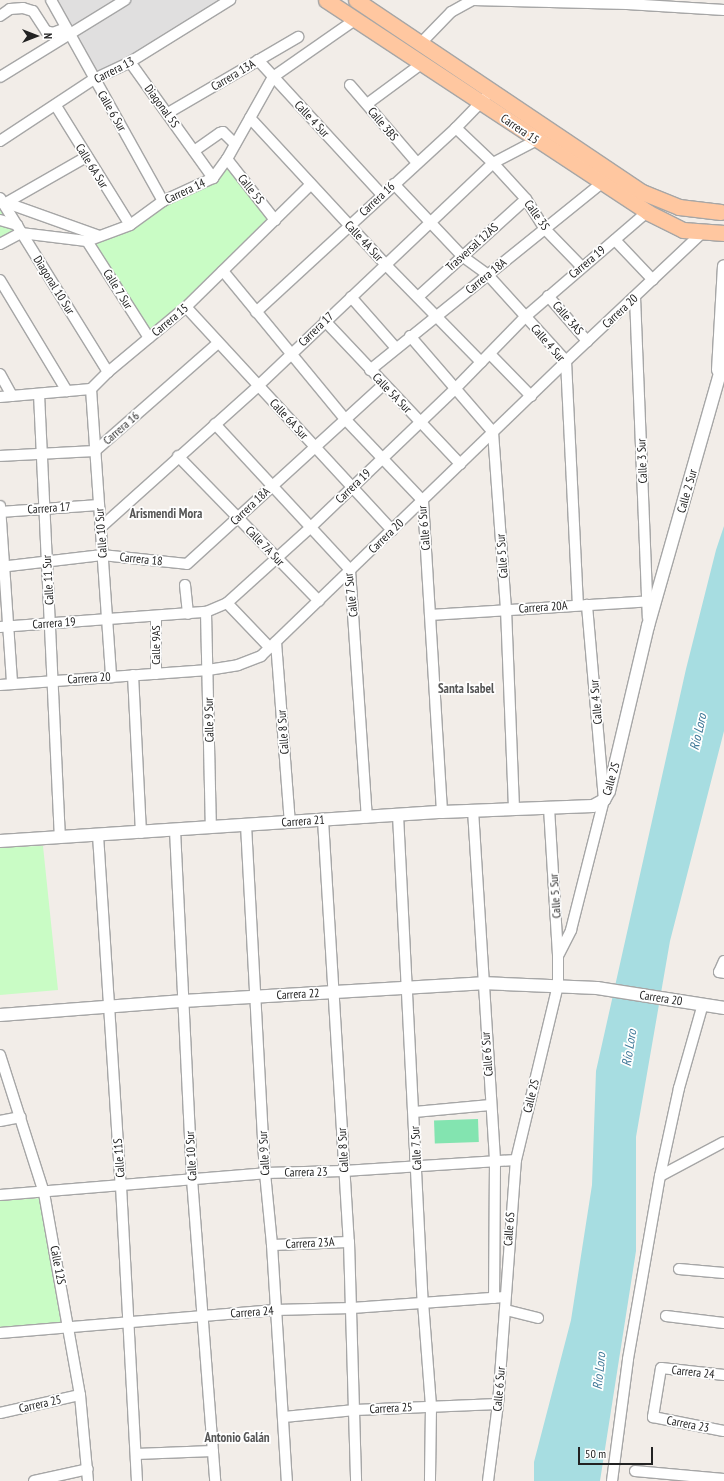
<!DOCTYPE html>
<meta charset="utf-8">
<style>
body{margin:0}
#map{position:relative;width:724px;height:1481px;overflow:hidden;background:#f2ede8;font-family:"PT Sans Narrow",sans-serif}
div>[style]{position:absolute}
.residential>*{inset:0;background:#e0dfdf}
.park>*{inset:0;background:#c9fcc5}
.pitch>*{inset:0;background:#83e4b0;transform-origin:0 0}
.water>*{inset:0;background:#a7dde1}
.roads{filter:drop-shadow(1px 0 #a6a6a6) drop-shadow(-1px 0 #a6a6a6) drop-shadow(0 1px #a6a6a6) drop-shadow(0 -1px #a6a6a6)}
.minor>*{height:10px;margin:-5px;padding:0 5px;transform-origin:5px;border-radius:5px;background:#fff}
.tertiary>*{height:12px;margin:-6px;padding:0 6px;transform-origin:6px;border-radius:6px;background:#fff}
.primary>*{height:15px;margin:-7.5px;padding:0 7.5px;transform-origin:7.5px;border-radius:7.5px;background:#ffc7a0}
span{translate:-50% -50%;white-space:nowrap;text-align:center;line-height:1.15;-webkit-text-stroke:3.5px #fff;paint-order:stroke}
.street-label{font-size:12px;color:#222}
.neighbourhood-label{font-size:13px;color:#555;font-weight:700}
.water-label{font-size:13px;color:#3d7797;font-style:italic}
.north{position:absolute;left:16px;top:16px;width:40px;height:40px;-webkit-text-stroke:3px #fff;paint-order:stroke;rotate:90deg;font-size:11px;font-weight:700;line-height:16px;text-align:center;color:#222}
.north::after{content:'';display:block;margin:auto;width:14px;height:18px;background:#222;clip-path:polygon(50% 0,100% 100%,50% 72%,0 100%)}
.scale{position:absolute;left:578px;top:1447px;width:75px;height:18px;box-sizing:border-box;border:2px solid #222;border-top:0;padding-left:5px;font-size:12px;line-height:14px;white-space:nowrap;color:#222;-webkit-text-stroke:3px #fff;paint-order:stroke}
</style>
<div id="map">
<div class="residential">
<div style="clip-path:polygon(51px 0,230px 0,94px 79px)"></div>
</div>
<div class="park">
<div style="clip-path:polygon(227px 159px,275px 220px,149px 338px,87px 241px,213px 178px)"></div>
<div style="clip-path:polygon(0 203px,14px 231px,0 240px)"></div>
<div style="clip-path:polygon(43px 846px,58px 990px,0 995px,0 847px)"></div>
<div style="clip-path:polygon(41px 1198px,65px 1322px,0 1328px,0 1201px)"></div>
</div>
<div class="pitch">
<div style="left:478px;top:1119px;width:23px;height:44px;rotate:88deg"></div>
</div>
<div class="water">
<div style="clip-path:polygon(724px 526px,724px 731px,670px 941px,636px 1137px,636px 1251px,600px 1481px,534px 1481px,534px 1462px,571px 1320px,592px 1185px,596px 1071px,686px 669px,716px 550px)"></div>
</div>
<div class="roads">
<div class="minor">
<div style="left:51px;top:0;width:230px;rotate:60.9deg"></div>
<div style="left:0;top:16px;width:12px;rotate:-35deg"></div>
<div style="left:10px;top:9px;width:13px;rotate:-4deg"></div>
<div style="left:23px;top:8px;width:10px;rotate:17deg"></div>
<div style="left:33px;top:11px;width:24px;rotate:57deg"></div>
<div style="left:46px;top:31px;width:7px;rotate:16deg"></div>
<div style="left:53px;top:33px;width:14px;rotate:-21deg"></div>
<div style="left:421px;top:43px;width:43px;rotate:-45.9deg"></div>
<div style="left:451px;top:12px;width:25px;rotate:-29deg"></div>
<div style="left:473px;top:0;width:154px;rotate:1.5deg"></div>
<div style="left:627px;top:4px;width:97px;rotate:3.5deg"></div>
<div style="left:258px;top:60px;width:183px;rotate:47.4deg"></div>
<div style="left:130px;top:62px;width:143px;rotate:54.4deg"></div>
<div style="left:0;top:77px;width:147px;rotate:-31.6deg"></div>
<div style="left:350px;top:85px;width:103px;rotate:49.3deg"></div>
<div style="left:367px;top:104px;width:67px;rotate:-36.5deg"></div>
<div style="left:56px;top:106px;width:140px;rotate:58.1deg"></div>
<div style="left:168px;top:113px;width:151px;rotate:-30.3deg"></div>
<div style="left:250px;top:118px;width:200px;rotate:47.2deg"></div>
<div style="left:386px;top:265px;width:136px;rotate:45.6deg"></div>
<div style="left:456px;top:128px;width:51px;rotate:43.4deg"></div>
<div style="left:493px;top:163px;width:49px;rotate:47.5deg"></div>
<div style="left:526px;top:199px;width:34px;rotate:58deg"></div>
<div style="left:544px;top:228px;width:53px;rotate:45.8deg"></div>
<div style="left:0;top:141px;width:113px;rotate:-33.4deg"></div>
<div style="left:94px;top:79px;width:40px;rotate:-25deg"></div>
<div style="left:130px;top:62px;width:118px;rotate:-31.8deg"></div>
<div style="left:194px;top:151px;width:32px;rotate:-35deg"></div>
<div style="left:220px;top:133px;width:3px;rotate:-18deg"></div>
<div style="left:223px;top:132px;width:17px;rotate:45deg"></div>
<div style="left:227px;top:159px;width:78px;rotate:51.8deg"></div>
<div style="left:394px;top:184px;width:99px;rotate:46.6deg"></div>
<div style="left:462px;top:256px;width:32px;rotate:36deg"></div>
<div style="left:488px;top:275px;width:116px;rotate:47.8deg"></div>
<div style="left:566px;top:361px;width:244px;rotate:87.2deg"></div>
<div style="left:0;top:198px;width:205px;rotate:58.2deg"></div>
<div style="left:7px;top:203px;width:98px;rotate:19.7deg"></div>
<div style="left:4px;top:204px;width:95px;rotate:-29.8deg"></div>
<div style="left:0;top:220px;width:18px;rotate:16deg"></div>
<div style="left:615px;top:240px;width:55px;rotate:46.5deg"></div>
<div style="left:87px;top:241px;width:115px;rotate:57.4deg"></div>
<div style="left:0;top:244px;width:24px;rotate:-28deg"></div>
<div style="left:21px;top:233px;width:66px;rotate:6.9deg"></div>
<div style="left:87px;top:241px;width:46px;rotate:-20.4deg"></div>
<div style="left:130px;top:225px;width:41px;rotate:-36deg"></div>
<div style="left:163px;top:201px;width:55px;rotate:-24.7deg"></div>
<div style="left:213px;top:178px;width:24px;rotate:-54deg"></div>
<div style="left:227px;top:159px;width:94px;rotate:-60.7deg"></div>
<div style="left:273px;top:77px;width:101px;rotate:-34.9deg"></div>
<div style="left:223px;top:271px;width:192px;rotate:50.5deg"></div>
<div style="left:345px;top:419px;width:113px;rotate:46.4deg"></div>
<div style="left:423px;top:501px;width:312px;rotate:86.5deg"></div>
<div style="left:0;top:280px;width:130px;rotate:58.9deg"></div>
<div style="left:419px;top:296px;width:144px;rotate:-42.2deg"></div>
<div style="left:548px;top:296px;width:60px;rotate:49.1deg"></div>
<div style="left:351px;top:297px;width:68px;rotate:48.6deg"></div>
<div style="left:635px;top:297px;width:321px;rotate:87.7deg"></div>
<div style="left:186px;top:307px;width:304px;rotate:47.3deg"></div>
<div style="left:256px;top:312px;width:272px;rotate:-42.6deg"></div>
<div style="left:456px;top:128px;width:42px;rotate:-46deg"></div>
<div style="left:325px;top:321px;width:197px;rotate:46.6deg"></div>
<div style="left:410px;top:336px;width:127px;rotate:49.2deg"></div>
<div style="left:493px;top:432px;width:177px;rotate:85.8deg"></div>
<div style="left:506px;top:609px;width:199px;rotate:87.7deg"></div>
<div style="left:490px;top:354px;width:59px;rotate:45.7deg"></div>
<div style="left:370px;top:370px;width:298px;rotate:-38.9deg"></div>
<div style="left:0;top:374px;width:25px;rotate:61deg"></div>
<div style="left:91px;top:389px;width:289px;rotate:86deg"></div>
<div style="left:39px;top:394px;width:444px;rotate:87.3deg"></div>
<div style="left:0;top:397px;width:91px;rotate:-5deg"></div>
<div style="left:91px;top:389px;width:24px;rotate:-45deg"></div>
<div style="left:108px;top:372px;width:102px;rotate:-39.8deg"></div>
<div style="left:186px;top:307px;width:175px;rotate:-44.5deg"></div>
<div style="left:215px;top:424px;width:199px;rotate:47.2deg"></div>
<div style="left:350px;top:570px;width:248px;rotate:86.1deg"></div>
<div style="left:0;top:456px;width:95px;rotate:-3deg"></div>
<div style="left:95px;top:451px;width:164px;rotate:-41.3deg"></div>
<div style="left:178px;top:456px;width:202px;rotate:45.8deg"></div>
<div style="left:0;top:506px;width:178px;rotate:86.1deg"></div>
<div style="left:0;top:512px;width:99px;rotate:-4deg"></div>
<div style="left:100px;top:528px;width:212px;rotate:-41.9deg"></div>
<div style="left:258px;top:386px;width:324px;rotate:-43.5deg"></div>
<div style="left:493px;top:163px;width:50px;rotate:-27.6deg"></div>
<div style="left:0;top:567px;width:103px;rotate:-6.7deg"></div>
<div style="left:102px;top:555px;width:85px;rotate:6deg"></div>
<div style="left:187px;top:564px;width:267px;rotate:-42.4deg"></div>
<div style="left:185px;top:585px;width:29px;rotate:84deg"></div>
<div style="left:227px;top:603px;width:62px;rotate:46.3deg"></div>
<div style="left:206px;top:612px;width:215px;rotate:88.7deg"></div>
<div style="left:431px;top:615px;width:222px;rotate:-3.6deg"></div>
<div style="left:0;top:627px;width:207px;rotate:-4.2deg"></div>
<div style="left:206px;top:612px;width:23px;rotate:-23deg"></div>
<div style="left:227px;top:603px;width:113px;rotate:-42.1deg"></div>
<div style="left:311px;top:527px;width:199px;rotate:-43.8deg"></div>
<div style="left:455px;top:389px;width:100px;rotate:-45.8deg"></div>
<div style="left:525px;top:317px;width:161px;rotate:-40.7deg"></div>
<div style="left:276px;top:642px;width:181px;rotate:85.6deg"></div>
<div style="left:156px;top:674px;width:58px;rotate:-90deg"></div>
<div style="left:133px;top:675px;width:158px;rotate:87.1deg"></div>
<div style="left:0;top:685px;width:209px;rotate:-4.1deg"></div>
<div style="left:208px;top:670px;width:30px;rotate:-9deg"></div>
<div style="left:238px;top:665px;width:25px;rotate:-21deg"></div>
<div style="left:261px;top:656px;width:424px;rotate:-44deg"></div>
<div style="left:566px;top:361px;width:187px;rotate:-43.3deg"></div>
<div style="left:473px;top:810px;width:352px;rotate:86.4deg"></div>
<div style="left:495px;top:1161px;width:137px;rotate:90.4deg"></div>
<div style="left:398px;top:815px;width:488px;rotate:87.1deg"></div>
<div style="left:423px;top:1302px;width:104px;rotate:85.6deg"></div>
<div style="left:431px;top:1406px;width:75px;rotate:90.8deg"></div>
<div style="left:323px;top:820px;width:423px;rotate:86.5deg"></div>
<div style="left:349px;top:1242px;width:239px;rotate:88.3deg"></div>
<div style="left:246px;top:825px;width:349px;rotate:86.9deg"></div>
<div style="left:265px;top:1173px;width:72px;rotate:84.4deg"></div>
<div style="left:272px;top:1245px;width:236px;rotate:86.4deg"></div>
<div style="left:175px;top:830px;width:349px;rotate:87.2deg"></div>
<div style="left:192px;top:1179px;width:303px;rotate:85.6deg"></div>
<div style="left:98px;top:835px;width:352px;rotate:86.3deg"></div>
<div style="left:121px;top:1186px;width:295px;rotate:86.9deg"></div>
<div style="left:559px;top:954px;width:27px;rotate:-63deg"></div>
<div style="left:571px;top:930px;width:134px;rotate:-75.8deg"></div>
<div style="left:604px;top:800px;width:196px;rotate:-95deg"></div>
<div style="left:724px;top:961px;width:12px;rotate:114deg"></div>
<div style="left:719px;top:972px;width:5px;rotate:11deg"></div>
<div style="left:0;top:1055px;width:145px;rotate:72.3deg"></div>
<div style="left:44px;top:1193px;width:205px;rotate:79.9deg"></div>
<div style="left:80px;top:1395px;width:86px;rotate:84.7deg"></div>
<div style="left:414px;top:1112px;width:77px;rotate:-5.2deg"></div>
<div style="left:0;top:1121px;width:21px;rotate:-11deg"></div>
<div style="left:660px;top:1176px;width:72px;rotate:-28deg"></div>
<div style="left:0;top:1195px;width:266px;rotate:-4.7deg"></div>
<div style="left:265px;top:1173px;width:79px;rotate:-1.5deg"></div>
<div style="left:344px;top:1171px;width:172px;rotate:-3.7deg"></div>
<div style="left:272px;top:1245px;width:77px;rotate:-2.2deg"></div>
<div style="left:679px;top:1269px;width:45px;rotate:5.1deg"></div>
<div style="left:506px;top:1310px;width:33px;rotate:14deg"></div>
<div style="left:666px;top:1316px;width:58px;rotate:6.9deg"></div>
<div style="left:0;top:1333px;width:276px;rotate:-4.8deg"></div>
<div style="left:275px;top:1310px;width:77px;rotate:-1.5deg"></div>
<div style="left:352px;top:1308px;width:153px;rotate:-4.1deg"></div>
<div style="left:724px;top:1375px;width:63px;rotate:-173.7deg"></div>
<div style="left:661px;top:1368px;width:50px;rotate:99.3deg"></div>
<div style="left:653px;top:1417px;width:72px;rotate:11.2deg"></div>
<div style="left:0;top:1413px;width:82px;rotate:-12.7deg"></div>
<div style="left:284px;top:1417px;width:71px;rotate:-5.6deg"></div>
<div style="left:355px;top:1410px;width:143px;rotate:-2.4deg"></div>
<div style="left:136px;top:1454px;width:77px;rotate:-2.2deg"></div>
<div style="left:635px;top:1471px;width:89px;rotate:5.1deg"></div>
<div style="left:34px;top:1481px;width:55px;rotate:-12.5deg"></div>
<div style="left:488px;top:1481px;width:78px;rotate:-82.6deg"></div>
<div style="left:498px;top:1404px;width:245px;rotate:-85.8deg"></div>
<div style="left:516px;top:1160px;width:180px;rotate:-76.5deg"></div>
<div style="left:558px;top:985px;width:30px;rotate:-90deg"></div>
<div style="left:558px;top:955px;width:148px;rotate:-93.5deg"></div>
<div style="left:612px;top:1481px;width:123px;rotate:-82.5deg"></div>
<div style="left:628px;top:1359px;width:186px;rotate:-80.1deg"></div>
<div style="left:660px;top:1176px;width:90px;rotate:-77.8deg"></div>
<div style="left:679px;top:1088px;width:87px;rotate:-74.1deg"></div>
</div>
<div class="tertiary">
<div style="left:718px;top:370px;width:104px;rotate:-86.7deg"></div>
<div style="left:0;top:841px;width:443px;rotate:-3.8deg"></div>
<div style="left:442px;top:812px;width:151px;rotate:-2.3deg"></div>
<div style="left:593px;top:806px;width:13px;rotate:-29deg"></div>
<div style="left:604px;top:800px;width:10px;rotate:-61deg"></div>
<div style="left:609px;top:791px;width:170px;rotate:-76.7deg"></div>
<div style="left:648px;top:626px;width:277px;rotate:-74.1deg"></div>
<div style="left:0;top:1015px;width:184px;rotate:-4.4deg"></div>
<div style="left:183px;top:1001px;width:300px;rotate:-3.4deg"></div>
<div style="left:482px;top:983px;width:115px;rotate:2.5deg"></div>
<div style="left:597px;top:988px;width:129px;rotate:8.9deg"></div>
</div>
<div class="primary">
<div style="left:326px;top:0;width:385px;rotate:33.4deg"></div>
<div style="left:647px;top:212px;width:40px;rotate:26.6deg"></div>
<div style="left:683px;top:230px;width:41px;rotate:4.2deg"></div>
<div style="left:356px;top:0;width:344px;rotate:33.9deg"></div>
<div style="left:642px;top:192px;width:40px;rotate:22deg"></div>
<div style="left:679px;top:207px;width:42px;rotate:6.8deg"></div>
</div>
</div>
<div class="street-label">
<span style="left:114px;top:70px;rotate:-27deg">Carrera 13</span>
<span style="left:233px;top:75px;rotate:-31deg">Carrera 13A</span>
<span style="left:162px;top:106px;rotate:54deg">Diagonal 5S</span>
<span style="left:112px;top:111px;rotate:60deg">Calle 6 Sur</span>
<span style="left:312px;top:119px;rotate:47deg">Calle 4 Sur</span>
<span style="left:383px;top:124px;rotate:50deg">Calle 3BS</span>
<span style="left:520px;top:129px;rotate:34deg">Carrera 15</span>
<span style="left:92px;top:166px;rotate:58deg">Calle 6A Sur</span>
<span style="left:251px;top:189px;rotate:51deg">Calle 5S</span>
<span style="left:185px;top:191px;rotate:-25deg">Carrera 14</span>
<span style="left:377px;top:199px;rotate:-43deg">Carrera 16</span>
<span style="left:537px;top:215px;rotate:54deg">Calle 3S</span>
<span style="left:364px;top:241px;rotate:47deg">Calle 4A Sur</span>
<span style="left:472px;top:247px;rotate:-42deg">Trasversal 12AS</span>
<span style="left:587px;top:262px;rotate:-40deg">Carrera 19</span>
<span style="left:486px;top:276px;rotate:-39deg">Carrera 18A</span>
<span style="left:54px;top:285px;rotate:58deg">Diagonal 10 Sur</span>
<span style="left:118px;top:289px;rotate:58deg">Calle 7 Sur</span>
<span style="left:620px;top:311px;rotate:-43deg">Carrera 20</span>
<span style="left:568px;top:318px;rotate:49deg">Calle 3AS</span>
<span style="left:170px;top:320px;rotate:-40deg">Carrera 15</span>
<span style="left:316px;top:329px;rotate:-44deg">Carrera 17</span>
<span style="left:548px;top:343px;rotate:49deg">Calle 4 Sur</span>
<span style="left:392px;top:393px;rotate:46deg">Calle 5A Sur</span>
<span style="left:289px;top:419px;rotate:47deg">Calle 6A Sur</span>
<span style="left:121px;top:428px;rotate:-41deg">Carrera 16</span>
<span style="left:642px;top:461px;rotate:-92deg">Calle 3 Sur</span>
<span style="left:353px;top:486px;rotate:-44deg">Carrera 19</span>
<span style="left:687px;top:491px;rotate:-74deg">Calle 2 Sur</span>
<span style="left:250px;top:506px;rotate:-43deg">Carrera 18A</span>
<span style="left:49px;top:508px;rotate:-4deg">Carrera 17</span>
<span style="left:424px;top:528px;rotate:-95deg">Calle 6 Sur</span>
<span style="left:101px;top:533px;rotate:-94deg">Calle 10 Sur</span>
<span style="left:386px;top:536px;rotate:-44deg">Carrera 20</span>
<span style="left:265px;top:546px;rotate:46deg">Calle 7A Sur</span>
<span style="left:502px;top:556px;rotate:-94deg">Calle 5 Sur</span>
<span style="left:141px;top:559px;rotate:6deg">Carrera 18</span>
<span style="left:48px;top:580px;rotate:-93deg">Calle 11 Sur</span>
<span style="left:351px;top:595px;rotate:-97deg">Calle 7 Sur</span>
<span style="left:543px;top:607px;rotate:-4deg">Carrera 20A</span>
<span style="left:54px;top:623px;rotate:-4deg">Carrera 19</span>
<span style="left:156px;top:645px;rotate:-90deg">Calle 9AS</span>
<span style="left:89px;top:678px;rotate:-4deg">Carrera 20</span>
<span style="left:596px;top:702px;rotate:-95deg">Calle 4 Sur</span>
<span style="left:209px;top:720px;rotate:-91deg">Calle 9 Sur</span>
<span style="left:283px;top:732px;rotate:-94deg">Calle 8 Sur</span>
<span style="left:611px;top:779px;rotate:-74deg">Calle 2S</span>
<span style="left:303px;top:821px;rotate:-4deg">Carrera 21</span>
<span style="left:555px;top:896px;rotate:-94deg">Calle 5 Sur</span>
<span style="left:298px;top:994px;rotate:-3deg">Carrera 22</span>
<span style="left:661px;top:998px;rotate:9deg">Carrera 20</span>
<span style="left:487px;top:1054px;rotate:-94deg">Calle 6 Sur</span>
<span style="left:531px;top:1096px;rotate:-76deg">Calle 2S</span>
<span style="left:416px;top:1148px;rotate:-93deg">Calle 7 Sur</span>
<span style="left:343px;top:1150px;rotate:-93deg">Calle 8 Sur</span>
<span style="left:264px;top:1153px;rotate:-93deg">Calle 9 Sur</span>
<span style="left:191px;top:1156px;rotate:-93deg">Calle 10 Sur</span>
<span style="left:119px;top:1158px;rotate:-94deg">Calle 11S</span>
<span style="left:306px;top:1172px;rotate:-1deg">Carrera 23</span>
<span style="left:509px;top:1229px;rotate:-86deg">Calle 6S</span>
<span style="left:310px;top:1243px;rotate:-3deg">Carrera 23A</span>
<span style="left:58px;top:1265px;rotate:79deg">Calle 12S</span>
<span style="left:252px;top:1312px;rotate:-4deg">Carrera 24</span>
<span style="left:693px;top:1372px;rotate:6deg">Carrera 24</span>
<span style="left:499px;top:1389px;rotate:-85deg">Calle 6 Sur</span>
<span style="left:40px;top:1404px;rotate:-13deg">Carrera 25</span>
<span style="left:391px;top:1408px;rotate:-3deg">Carrera 25</span>
<span style="left:688px;top:1424px;rotate:11deg">Carrera 23</span>
</div>
<div class="neighbourhood-label">
<span style="left:166px;top:514px">Arismendi Mora</span>
<span style="left:466px;top:689px">Santa Isabel</span>
<span style="left:237px;top:1438px">Antonio Galán</span>
</div>
<div class="water-label">
<span style="left:699px;top:732px;rotate:-77deg">Río Loro</span>
<span style="left:630px;top:1048px;rotate:-81deg">Río Loro</span>
<span style="left:600px;top:1371px;rotate:-84deg">Río Loro</span>
</div>
<div class="north">N</div>
<div class="scale">50 m</div>
</div>
